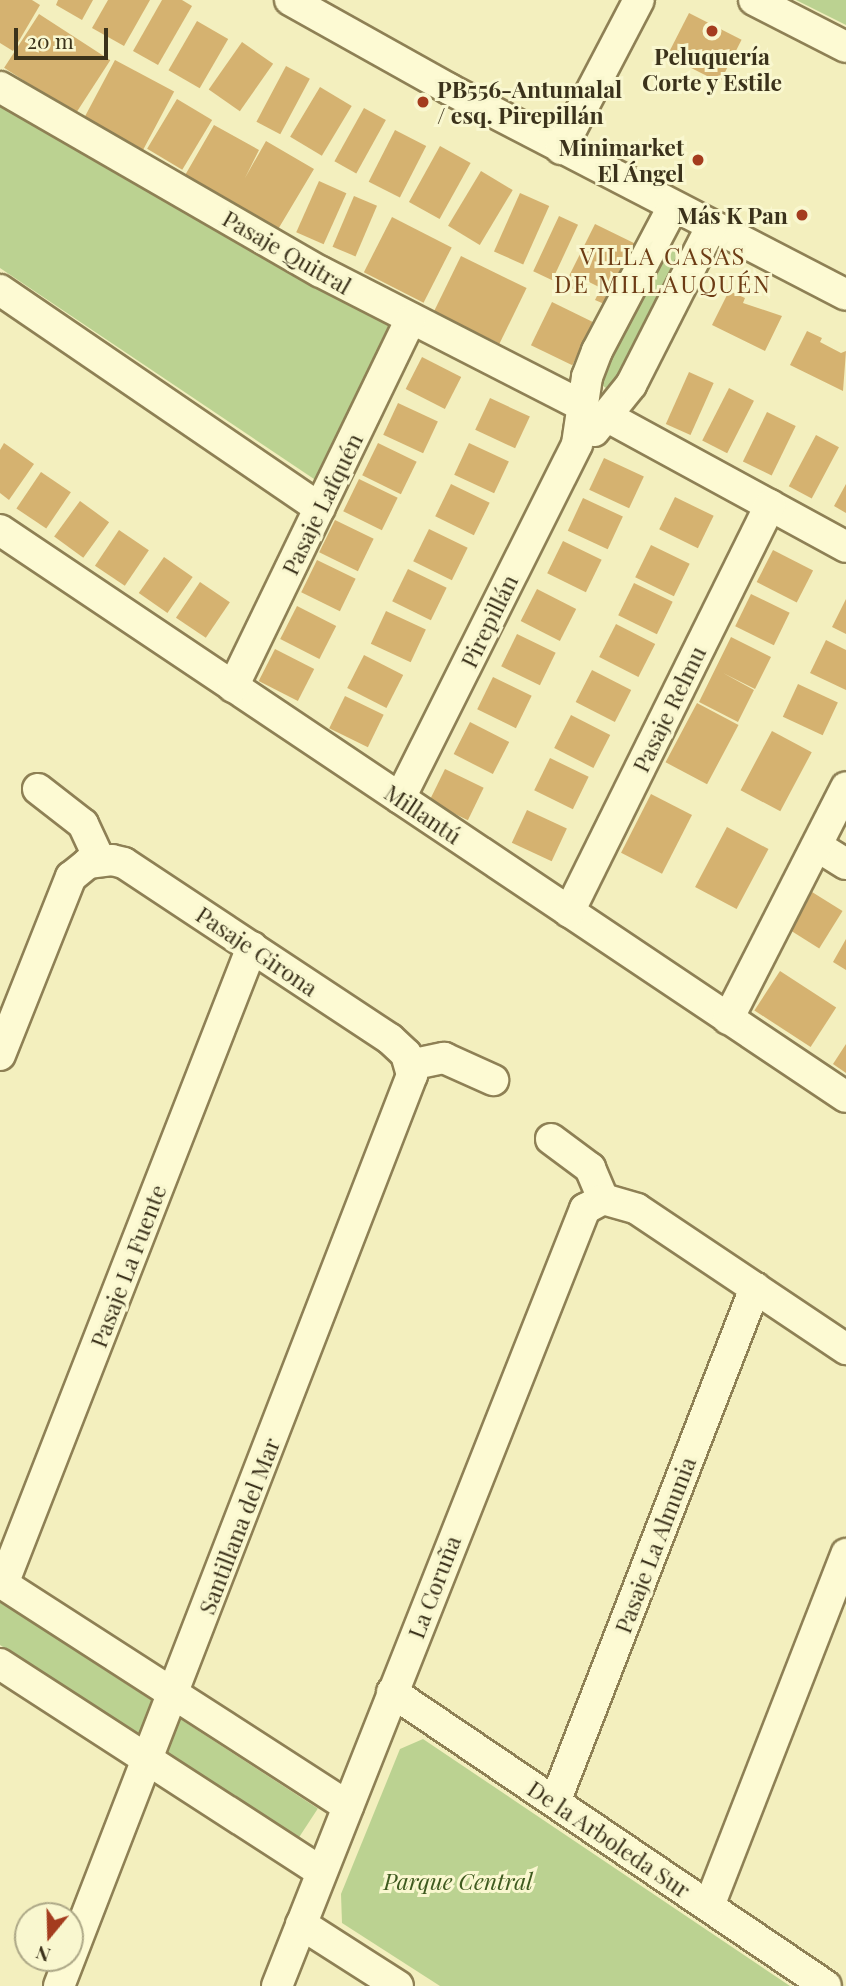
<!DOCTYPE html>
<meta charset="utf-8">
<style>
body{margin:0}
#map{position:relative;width:846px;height:1986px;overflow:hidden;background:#f3efbe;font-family:"Playfair Display",serif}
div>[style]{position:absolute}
.green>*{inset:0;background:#bbd291;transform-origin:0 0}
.building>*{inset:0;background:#d5b270;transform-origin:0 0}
.roads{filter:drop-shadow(2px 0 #8e8055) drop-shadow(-2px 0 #8e8055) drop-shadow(0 2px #8e8055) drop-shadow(0 -2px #8e8055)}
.minor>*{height:30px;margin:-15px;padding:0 15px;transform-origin:15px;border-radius:15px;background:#fdfad3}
.dots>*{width:19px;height:19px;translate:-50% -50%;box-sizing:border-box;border:4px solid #f9f7cf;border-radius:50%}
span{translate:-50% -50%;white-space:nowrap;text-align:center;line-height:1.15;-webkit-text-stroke:6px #f9f7cf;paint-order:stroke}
.poi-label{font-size:23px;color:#3b321b;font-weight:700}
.left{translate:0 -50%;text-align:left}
.right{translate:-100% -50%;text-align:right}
.street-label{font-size:23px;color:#3b321b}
.park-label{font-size:23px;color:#3e5a1f;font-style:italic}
.neighbourhood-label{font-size:24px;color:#6d3c15;letter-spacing:2px}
.north{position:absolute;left:14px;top:1902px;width:70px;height:70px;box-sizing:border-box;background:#f9f7cf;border:2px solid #ada887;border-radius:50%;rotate:199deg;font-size:19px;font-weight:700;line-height:28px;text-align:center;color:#3b321b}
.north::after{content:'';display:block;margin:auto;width:24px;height:32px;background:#a43c1e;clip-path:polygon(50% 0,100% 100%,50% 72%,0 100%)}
.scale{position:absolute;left:14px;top:28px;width:94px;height:32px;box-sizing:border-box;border:4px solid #3b321b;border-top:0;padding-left:9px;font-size:21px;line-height:24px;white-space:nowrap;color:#3b321b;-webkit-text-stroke:5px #f9f7cf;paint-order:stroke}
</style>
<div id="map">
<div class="green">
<div style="clip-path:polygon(796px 0,846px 0,846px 25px)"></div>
<div style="clip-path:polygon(0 101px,388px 320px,393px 327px,317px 481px,0 268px)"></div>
<div style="clip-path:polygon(666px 247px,679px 253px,682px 262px,624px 379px,610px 391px,599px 383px,598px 372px)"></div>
<div style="left:0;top:1602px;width:379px;height:36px;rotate:33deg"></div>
<div style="clip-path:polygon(423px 1739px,790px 1986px,440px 1986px,342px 1923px,341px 1894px,400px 1749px)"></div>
</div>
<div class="building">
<div style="clip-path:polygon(0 0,32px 0,40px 5px,13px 51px,0 43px)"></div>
<div style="clip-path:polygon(58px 0,93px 0,82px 20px,56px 5px)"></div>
<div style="clip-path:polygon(108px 0,150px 0,124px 46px,92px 28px)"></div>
<div style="clip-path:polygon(162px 0,182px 0,192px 6px,158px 65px,133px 51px)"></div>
<div style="left:689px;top:13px;width:59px;height:48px;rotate:27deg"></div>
<div style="left:39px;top:14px;width:85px;height:64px;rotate:33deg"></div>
<div style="left:197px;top:21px;width:36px;height:57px;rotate:30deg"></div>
<div style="left:242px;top:42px;width:38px;height:58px;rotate:35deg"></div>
<div style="left:115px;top:60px;width:67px;height:68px;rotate:28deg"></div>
<div style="left:286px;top:66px;width:27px;height:63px;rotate:28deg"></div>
<div style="left:320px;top:87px;width:37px;height:58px;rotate:31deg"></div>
<div style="left:177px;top:99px;width:41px;height:58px;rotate:31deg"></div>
<div style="left:364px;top:108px;width:25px;height:61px;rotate:29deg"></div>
<div style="clip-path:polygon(214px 125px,259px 150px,245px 178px,266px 141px,314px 169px,277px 231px,184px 177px)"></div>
<div style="left:395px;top:130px;width:35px;height:58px;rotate:27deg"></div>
<div style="left:440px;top:146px;width:35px;height:64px;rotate:29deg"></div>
<div style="left:481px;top:171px;width:37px;height:64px;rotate:31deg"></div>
<div style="left:319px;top:181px;width:30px;height:56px;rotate:24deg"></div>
<div style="left:520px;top:193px;width:32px;height:64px;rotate:24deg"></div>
<div style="left:354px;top:196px;width:25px;height:55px;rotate:23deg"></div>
<div style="left:559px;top:216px;width:21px;height:61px;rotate:25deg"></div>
<div style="left:392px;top:217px;width:67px;height:62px;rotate:27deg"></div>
<div style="clip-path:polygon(595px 224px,640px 246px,609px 306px,595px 300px,601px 288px,583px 279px,577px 291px,565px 284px)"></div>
<div style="left:461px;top:256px;width:73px;height:62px;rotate:26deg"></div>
<div style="clip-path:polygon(729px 291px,745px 298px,743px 303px,782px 316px,765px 351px,712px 325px)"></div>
<div style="left:552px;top:302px;width:46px;height:48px;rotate:26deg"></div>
<div style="clip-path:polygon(807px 331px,822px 338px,820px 342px,841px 353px,846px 351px,843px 391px,790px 365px)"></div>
<div style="left:422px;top:357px;width:44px;height:36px;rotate:27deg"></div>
<div style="left:689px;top:372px;width:27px;height:57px;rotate:24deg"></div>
<div style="left:729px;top:388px;width:28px;height:59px;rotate:27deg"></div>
<div style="left:490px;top:398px;width:44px;height:35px;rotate:25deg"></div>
<div style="left:398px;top:403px;width:44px;height:35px;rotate:25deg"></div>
<div style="left:767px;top:412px;width:32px;height:55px;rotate:26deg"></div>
<div style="left:816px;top:435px;width:26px;height:58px;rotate:28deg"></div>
<div style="clip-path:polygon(4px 443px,34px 464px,9px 500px,0 493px,0 450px)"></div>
<div style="left:378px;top:443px;width:43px;height:36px;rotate:26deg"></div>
<div style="left:469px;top:443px;width:44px;height:35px;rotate:25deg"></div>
<div style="left:604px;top:458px;width:44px;height:35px;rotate:25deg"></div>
<div style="left:41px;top:472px;width:36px;height:44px;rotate:34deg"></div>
<div style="left:359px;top:479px;width:43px;height:36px;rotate:26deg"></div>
<div style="left:451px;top:484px;width:43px;height:36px;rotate:26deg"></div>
<div style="clip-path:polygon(846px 484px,846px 513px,834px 506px)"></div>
<div style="left:675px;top:497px;width:43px;height:36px;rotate:26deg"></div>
<div style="left:583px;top:498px;width:44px;height:36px;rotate:25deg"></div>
<div style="left:80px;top:501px;width:36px;height:44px;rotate:36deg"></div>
<div style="left:335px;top:520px;width:43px;height:36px;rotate:26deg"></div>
<div style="left:429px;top:529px;width:43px;height:36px;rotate:26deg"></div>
<div style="left:119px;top:530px;width:36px;height:43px;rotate:34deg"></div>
<div style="left:563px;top:541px;width:43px;height:36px;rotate:26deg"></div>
<div style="left:651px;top:545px;width:43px;height:36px;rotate:26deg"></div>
<div style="left:773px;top:550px;width:45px;height:36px;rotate:27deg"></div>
<div style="left:164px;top:557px;width:35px;height:44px;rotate:35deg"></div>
<div style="left:317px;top:560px;width:43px;height:36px;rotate:26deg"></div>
<div style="left:408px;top:569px;width:43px;height:36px;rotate:26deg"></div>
<div style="left:200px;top:582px;width:36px;height:43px;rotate:34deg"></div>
<div style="left:634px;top:583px;width:43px;height:36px;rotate:26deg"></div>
<div style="left:537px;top:589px;width:44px;height:36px;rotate:27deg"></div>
<div style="left:751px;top:594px;width:43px;height:36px;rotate:26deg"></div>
<div style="clip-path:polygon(846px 599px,846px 634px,832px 627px)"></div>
<div style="left:297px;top:606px;width:44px;height:37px;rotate:27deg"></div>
<div style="left:386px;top:611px;width:44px;height:36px;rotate:25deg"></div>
<div style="left:616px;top:624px;width:44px;height:37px;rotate:27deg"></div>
<div style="left:517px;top:634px;width:43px;height:36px;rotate:26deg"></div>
<div style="clip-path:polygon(731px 637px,771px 657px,755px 689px,723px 673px,754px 690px,738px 722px,699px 702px)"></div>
<div style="clip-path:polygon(826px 640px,846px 650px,846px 690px,810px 673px)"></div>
<div style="left:275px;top:649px;width:44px;height:36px;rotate:27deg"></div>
<div style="left:364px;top:655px;width:44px;height:37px;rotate:27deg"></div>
<div style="left:592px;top:670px;width:44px;height:36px;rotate:27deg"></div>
<div style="left:493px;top:677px;width:43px;height:36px;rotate:26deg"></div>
<div style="left:798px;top:684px;width:44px;height:36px;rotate:25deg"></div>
<div style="left:345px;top:696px;width:43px;height:36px;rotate:26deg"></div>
<div style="left:697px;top:703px;width:47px;height:67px;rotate:28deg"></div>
<div style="left:571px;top:715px;width:44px;height:37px;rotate:27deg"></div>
<div style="left:470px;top:722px;width:44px;height:36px;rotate:27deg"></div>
<div style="left:772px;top:731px;width:45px;height:67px;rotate:28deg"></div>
<div style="left:550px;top:758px;width:43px;height:36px;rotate:26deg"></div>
<div style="left:445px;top:769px;width:43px;height:36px;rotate:26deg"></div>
<div style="left:651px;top:794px;width:46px;height:66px;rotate:27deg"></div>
<div style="left:527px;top:810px;width:44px;height:36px;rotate:25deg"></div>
<div style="left:727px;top:827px;width:47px;height:68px;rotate:28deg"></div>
<div style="left:812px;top:892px;width:36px;height:44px;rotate:32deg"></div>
<div style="clip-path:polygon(846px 939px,846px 970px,833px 962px)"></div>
<div style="left:780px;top:971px;width:67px;height:47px;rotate:33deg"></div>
<div style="clip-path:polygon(846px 1044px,846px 1073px,833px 1064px)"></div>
</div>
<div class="roads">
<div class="minor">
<div style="left:290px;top:0;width:182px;rotate:29.2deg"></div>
<div style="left:449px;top:89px;width:447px;rotate:27.4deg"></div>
<div style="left:754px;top:0;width:103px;rotate:27.1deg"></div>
<div style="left:0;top:87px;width:370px;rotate:30deg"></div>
<div style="left:321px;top:272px;width:292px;rotate:27.1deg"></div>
<div style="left:561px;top:149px;width:168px;rotate:-62.4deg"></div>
<div style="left:0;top:290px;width:387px;rotate:34.3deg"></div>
<div style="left:608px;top:417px;width:271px;rotate:28.6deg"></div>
<div style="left:594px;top:431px;width:59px;rotate:-51.2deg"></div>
<div style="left:631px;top:385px;width:177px;rotate:-63.1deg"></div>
<div style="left:0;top:530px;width:1018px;rotate:33.83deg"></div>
<div style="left:233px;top:687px;width:407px;rotate:-64.2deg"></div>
<div style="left:38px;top:789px;width:57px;rotate:37.9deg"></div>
<div style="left:83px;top:824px;width:40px;rotate:65deg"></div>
<div style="left:400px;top:798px;width:396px;rotate:-63.4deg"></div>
<div style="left:577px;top:444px;width:68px;rotate:-81.5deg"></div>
<div style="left:587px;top:377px;width:28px;rotate:-69deg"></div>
<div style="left:597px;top:351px;width:163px;rotate:-62.2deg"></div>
<div style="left:817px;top:846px;width:34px;rotate:32deg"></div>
<div style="left:569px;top:912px;width:454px;rotate:-63.7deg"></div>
<div style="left:728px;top:1019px;width:260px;rotate:-63deg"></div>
<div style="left:0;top:1055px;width:192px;rotate:-68.3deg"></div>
<div style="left:71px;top:877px;width:22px;rotate:-39deg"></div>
<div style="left:88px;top:863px;width:24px;rotate:-7deg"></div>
<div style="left:112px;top:860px;width:12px;rotate:14deg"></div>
<div style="left:124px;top:863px;width:319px;rotate:33.5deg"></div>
<div style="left:390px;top:1039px;width:22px;rotate:43deg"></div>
<div style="left:406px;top:1054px;width:22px;rotate:74deg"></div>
<div style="left:412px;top:1075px;width:977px;rotate:111.18deg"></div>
<div style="left:410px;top:1065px;width:35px;rotate:-12deg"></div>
<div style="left:444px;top:1058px;width:54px;rotate:24.2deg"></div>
<div style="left:551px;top:1139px;width:49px;rotate:36.6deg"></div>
<div style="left:590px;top:1168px;width:34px;rotate:67deg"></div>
<div style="left:0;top:1582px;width:414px;rotate:32.8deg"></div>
<div style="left:3px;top:1584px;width:684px;rotate:-68.65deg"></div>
<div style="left:0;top:1664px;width:382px;rotate:32.9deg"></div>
<div style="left:392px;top:1692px;width:524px;rotate:34.11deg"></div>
<div style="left:555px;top:1802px;width:552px;rotate:-68.74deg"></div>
<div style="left:709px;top:1906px;width:378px;rotate:-68.7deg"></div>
<div style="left:301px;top:1924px;width:115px;rotate:32.6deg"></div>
<div style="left:277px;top:1986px;width:836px;rotate:-68.38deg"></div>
<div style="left:585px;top:1209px;width:21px;rotate:-29deg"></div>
<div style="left:603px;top:1199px;width:35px;rotate:16deg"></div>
<div style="left:637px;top:1209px;width:252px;rotate:33.8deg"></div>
</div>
</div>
<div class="dots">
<div style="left:712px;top:31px;background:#a43c1e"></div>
<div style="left:423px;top:102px;background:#a43c1e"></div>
<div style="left:698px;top:160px;background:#a43c1e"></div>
<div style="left:802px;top:215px;background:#a43c1e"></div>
</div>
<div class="poi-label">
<span style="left:712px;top:69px">Peluquería<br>Corte y Estile</span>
<span class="left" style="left:437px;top:102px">PB556-Antumalal<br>/ esq. Pirepillán</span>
<span class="right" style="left:684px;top:160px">Minimarket<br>El Ángel</span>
<span class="right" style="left:788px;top:215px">Más K Pan</span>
</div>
<div class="street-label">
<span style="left:287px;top:252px;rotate:30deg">Pasaje Quitral</span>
<span style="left:322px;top:504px;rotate:-64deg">Pasaje Lafquén</span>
<span style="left:489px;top:621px;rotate:-64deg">Pirepillán</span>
<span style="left:669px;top:709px;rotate:-64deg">Pasaje Relmu</span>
<span style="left:423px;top:814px;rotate:34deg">Millantú</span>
<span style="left:257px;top:951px;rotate:34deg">Pasaje Girona</span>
<span style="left:128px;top:1266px;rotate:-69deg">Pasaje La Fuente</span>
<span style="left:239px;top:1526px;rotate:-69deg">Santillana del Mar</span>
<span style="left:655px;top:1545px;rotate:-69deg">Pasaje La Almunia</span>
<span style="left:434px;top:1587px;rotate:-69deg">La Coruña</span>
<span style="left:609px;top:1839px;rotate:34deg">De la Arboleda Sur</span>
</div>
<div class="park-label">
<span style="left:458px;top:1881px">Parque Central</span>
</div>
<div class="neighbourhood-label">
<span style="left:663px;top:270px">VILLA CASAS<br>DE MILLAUQUÉN</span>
</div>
<div class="north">N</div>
<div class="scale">20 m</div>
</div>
